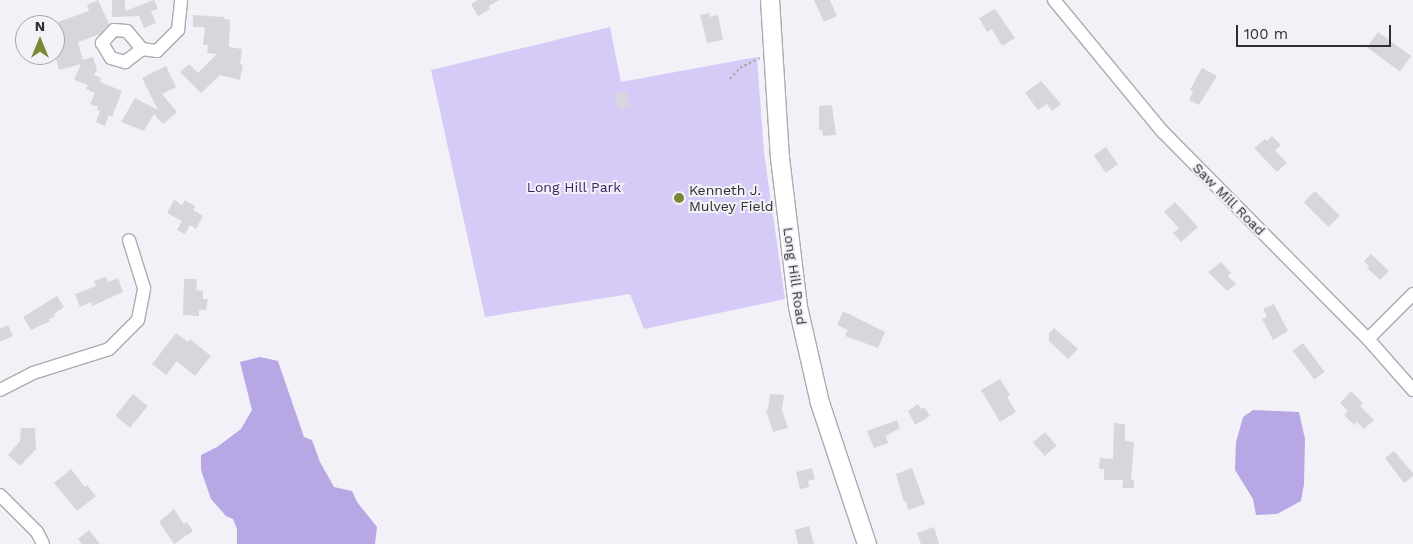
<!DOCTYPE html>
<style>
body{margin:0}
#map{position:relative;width:1413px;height:544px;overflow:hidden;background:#f2f1f7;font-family:"Work Sans",sans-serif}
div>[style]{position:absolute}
.green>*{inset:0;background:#d6cbf7}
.water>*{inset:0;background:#b7a7e5}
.building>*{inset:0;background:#d7d6dc;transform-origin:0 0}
.path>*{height:2px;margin-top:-1px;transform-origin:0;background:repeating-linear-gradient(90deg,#aaa9ad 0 2.5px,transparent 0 5px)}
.roads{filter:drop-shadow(1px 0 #acabb0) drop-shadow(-1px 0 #acabb0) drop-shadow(0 1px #acabb0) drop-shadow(0 -1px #acabb0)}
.street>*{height:12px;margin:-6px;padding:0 6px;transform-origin:6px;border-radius:6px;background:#fff}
.secondary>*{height:18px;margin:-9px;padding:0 9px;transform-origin:9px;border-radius:9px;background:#fff}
.dots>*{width:14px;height:14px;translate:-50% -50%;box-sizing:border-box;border:2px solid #f2f1f7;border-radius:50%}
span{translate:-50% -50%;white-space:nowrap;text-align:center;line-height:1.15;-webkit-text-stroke:4px #f2f1f7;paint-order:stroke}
.park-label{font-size:14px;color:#3a1f67}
.poi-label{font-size:14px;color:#2f2f31}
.left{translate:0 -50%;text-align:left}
.street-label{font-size:14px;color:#2f2f31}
.north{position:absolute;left:15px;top:15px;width:50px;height:50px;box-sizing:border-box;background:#f2f1f7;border:1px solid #a4a3a8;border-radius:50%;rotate:0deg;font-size:14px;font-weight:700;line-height:20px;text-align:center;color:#2f2f31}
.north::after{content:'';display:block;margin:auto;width:18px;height:22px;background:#7c8735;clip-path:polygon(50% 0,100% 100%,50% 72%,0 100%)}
.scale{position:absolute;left:1236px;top:25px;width:155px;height:22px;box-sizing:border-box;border:2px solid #2f2f31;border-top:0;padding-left:6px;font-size:15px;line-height:18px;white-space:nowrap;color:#2f2f31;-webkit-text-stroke:4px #f2f1f7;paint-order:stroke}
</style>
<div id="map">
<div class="green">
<div style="clip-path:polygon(610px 27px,621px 82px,757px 57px,764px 153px,785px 299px,644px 329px,630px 294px,485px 317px,431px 70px)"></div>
</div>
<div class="water">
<div style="clip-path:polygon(260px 357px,278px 361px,304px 437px,312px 440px,320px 462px,334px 487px,352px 491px,357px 502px,377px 527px,375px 544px,237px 544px,237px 529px,233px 519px,226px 516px,211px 499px,201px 470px,201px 455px,217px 447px,241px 429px,252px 410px,240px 362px)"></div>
<div style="clip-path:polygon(1253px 410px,1299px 412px,1305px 439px,1304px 484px,1301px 501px,1277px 514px,1256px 515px,1253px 499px,1235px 470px,1236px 442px,1243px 417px)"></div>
</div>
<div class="building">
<div style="clip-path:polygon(98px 0,109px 24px,100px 34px,78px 42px,83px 60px,93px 57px,97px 70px,94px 75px,101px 78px,100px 82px,122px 91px,112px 117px,109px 115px,105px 126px,96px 122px,100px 111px,97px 110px,98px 107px,90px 104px,95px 93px,86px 89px,88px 85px,74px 80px,81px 64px,59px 70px,55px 55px,55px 42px,65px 40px,58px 22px,89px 11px,87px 5px)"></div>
<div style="clip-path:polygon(112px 0,125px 0,125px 11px,154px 0,158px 9px,151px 11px,156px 23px,144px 28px,139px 16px,112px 17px)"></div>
<div style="clip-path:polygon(478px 0,499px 0,489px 6px,490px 9px,478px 16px,471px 4px)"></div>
<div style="clip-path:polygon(814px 0,830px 0,837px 16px,824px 22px)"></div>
<div style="clip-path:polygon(995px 9px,1015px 38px,1002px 46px,992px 29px,987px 32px,979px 18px)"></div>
<div style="clip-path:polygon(710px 13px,710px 17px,718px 15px,723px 40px,707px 43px,700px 15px)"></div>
<div style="clip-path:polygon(193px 15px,224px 17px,224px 19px,230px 20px,229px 47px,242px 49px,240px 64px,243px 65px,240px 80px,220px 75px,201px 93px,180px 72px,189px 64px,198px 73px,217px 54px,207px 53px,208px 45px,203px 45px,205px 27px,193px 27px)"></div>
<div style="left:1378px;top:32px;width:41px;height:19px;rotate:36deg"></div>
<div style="clip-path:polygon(166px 66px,176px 87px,162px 94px,177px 112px,163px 124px,154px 114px,144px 131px,121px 122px,135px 98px,158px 110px,142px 78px)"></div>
<div style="clip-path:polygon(1202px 68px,1217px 76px,1199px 105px,1189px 100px,1193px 92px,1190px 90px)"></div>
<div style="clip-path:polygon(1041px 81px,1061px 104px,1052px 111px,1047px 104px,1038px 110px,1025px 93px)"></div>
<div style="left:626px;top:91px;width:16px;height:11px;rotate:76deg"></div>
<div style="clip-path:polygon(832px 105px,836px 135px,823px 136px,822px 130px,819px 130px,819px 106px)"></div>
<div style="clip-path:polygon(1272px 136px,1281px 145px,1275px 150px,1287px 163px,1277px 172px,1254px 148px,1265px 139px,1267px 141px)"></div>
<div style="left:1106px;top:147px;width:21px;height:15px;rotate:55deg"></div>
<div style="left:1315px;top:191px;width:35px;height:16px;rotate:45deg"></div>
<div style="clip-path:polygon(174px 200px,182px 205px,185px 200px,195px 206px,193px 210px,203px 216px,196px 229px,190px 225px,185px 234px,177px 230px,182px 221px,167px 213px)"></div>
<div style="clip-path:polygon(1175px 202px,1198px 227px,1181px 242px,1173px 233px,1179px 228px,1164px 212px)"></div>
<div style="clip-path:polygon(1371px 254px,1389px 271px,1380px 280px,1367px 268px,1369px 266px,1364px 261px)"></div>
<div style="clip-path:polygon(1221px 262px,1231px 273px,1228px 276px,1236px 284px,1227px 291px,1208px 272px)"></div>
<div style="clip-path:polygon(106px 277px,108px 282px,118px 278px,123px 292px,92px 306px,91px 302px,80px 307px,75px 294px,96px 286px,94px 281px)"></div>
<div style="clip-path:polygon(184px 279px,197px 279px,196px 290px,203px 291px,203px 299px,208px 299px,206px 310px,199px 310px,199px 316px,183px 315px)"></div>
<div style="clip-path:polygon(57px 296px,64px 307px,54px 314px,55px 316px,49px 319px,50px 321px,31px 330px,23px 317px)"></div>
<div style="clip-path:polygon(1274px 304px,1288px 331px,1273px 340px,1262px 319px,1267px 317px,1263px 309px)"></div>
<div style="clip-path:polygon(843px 311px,885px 332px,878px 348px,845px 336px,848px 330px,837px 325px)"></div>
<div style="clip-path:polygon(8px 325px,13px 336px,0 342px,0 329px)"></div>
<div style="clip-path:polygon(1054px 328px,1078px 349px,1068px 359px,1049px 341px,1049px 333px)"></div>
<div style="clip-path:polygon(176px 333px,188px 342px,190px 339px,211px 356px,195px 376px,177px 361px,166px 375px,152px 364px)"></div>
<div style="left:1303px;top:343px;width:36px;height:13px;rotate:53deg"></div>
<div style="clip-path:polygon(1000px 379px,1010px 395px,1007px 397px,1016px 412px,1000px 422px,981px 390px)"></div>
<div style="clip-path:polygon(1351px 391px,1363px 403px,1360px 406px,1374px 420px,1364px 429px,1357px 422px,1354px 425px,1344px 415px,1348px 411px,1340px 403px)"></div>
<div style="left:133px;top:394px;width:19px;height:28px;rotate:39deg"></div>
<div style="clip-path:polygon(770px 394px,784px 395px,782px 410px,788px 428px,773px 432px,766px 410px,768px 409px)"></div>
<div style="clip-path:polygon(918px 404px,921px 409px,924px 407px,930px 416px,915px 425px,908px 411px)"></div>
<div style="clip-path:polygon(897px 420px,900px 428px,886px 436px,888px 443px,874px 448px,867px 431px)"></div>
<div style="clip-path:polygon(1114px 423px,1125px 424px,1125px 441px,1134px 442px,1131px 480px,1134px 480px,1134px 488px,1122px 488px,1123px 480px,1104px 480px,1104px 469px,1099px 469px,1100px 458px,1113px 459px)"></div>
<div style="clip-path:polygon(21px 428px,35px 428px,36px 449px,20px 466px,8px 455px,20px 441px)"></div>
<div style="left:1045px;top:432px;width:18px;height:16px;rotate:49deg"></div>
<div style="clip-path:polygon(1394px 451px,1413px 473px,1413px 476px,1404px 483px,1385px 458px)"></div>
<div style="clip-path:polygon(812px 468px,815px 479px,808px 481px,809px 487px,800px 489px,796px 472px)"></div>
<div style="clip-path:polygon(912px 468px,925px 504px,908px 510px,906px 501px,904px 502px,896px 474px)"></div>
<div style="clip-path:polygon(71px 469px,85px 487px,87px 485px,96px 496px,77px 511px,54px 483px)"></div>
<div style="clip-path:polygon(174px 509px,184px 524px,187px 522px,193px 531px,174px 544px,159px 522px)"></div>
<div style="clip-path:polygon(809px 526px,814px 544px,798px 544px,795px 530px)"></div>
<div style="clip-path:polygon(934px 527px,939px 544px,921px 544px,917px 533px)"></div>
<div style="clip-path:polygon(89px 530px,100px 544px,82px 544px,78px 539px)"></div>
</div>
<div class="path">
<div style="left:730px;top:79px;width:15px;rotate:-48deg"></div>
<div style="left:740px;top:68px;width:22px;rotate:-27deg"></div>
</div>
<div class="roads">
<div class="street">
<div style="left:1054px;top:0;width:171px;rotate:50.5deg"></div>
<div style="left:1163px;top:132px;width:291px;rotate:45.3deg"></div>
<div style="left:1368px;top:339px;width:68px;rotate:48.6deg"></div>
<div style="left:142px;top:49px;width:23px;rotate:-130deg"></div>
<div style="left:127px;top:31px;width:13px;rotate:-176deg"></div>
<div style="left:114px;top:30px;width:18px;rotate:133deg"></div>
<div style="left:102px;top:43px;width:17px;rotate:59deg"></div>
<div style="left:111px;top:58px;width:15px;rotate:16deg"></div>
<div style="left:125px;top:62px;width:21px;rotate:-37deg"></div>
<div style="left:142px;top:49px;width:15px;rotate:8deg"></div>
<div style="left:157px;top:51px;width:30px;rotate:-45deg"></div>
<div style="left:178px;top:30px;width:30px;rotate:-84deg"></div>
<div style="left:1368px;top:339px;width:64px;rotate:-45deg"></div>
<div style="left:0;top:390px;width:37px;rotate:-27deg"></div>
<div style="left:33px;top:373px;width:80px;rotate:-17.5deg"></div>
<div style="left:109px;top:349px;width:41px;rotate:-45deg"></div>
<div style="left:138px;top:320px;width:33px;rotate:-79deg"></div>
<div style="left:144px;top:288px;width:50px;rotate:-107.4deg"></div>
<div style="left:0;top:495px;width:52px;rotate:45deg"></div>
<div style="left:37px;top:532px;width:13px;rotate:63deg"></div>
</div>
<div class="secondary">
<div style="left:770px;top:0;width:158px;rotate:86.4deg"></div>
<div style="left:780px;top:158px;width:150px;rotate:83.1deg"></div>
<div style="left:798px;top:307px;width:98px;rotate:77.1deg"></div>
<div style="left:820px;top:403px;width:149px;rotate:71.6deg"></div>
</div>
</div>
<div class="dots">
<div style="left:679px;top:198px;background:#7c8735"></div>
</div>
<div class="park-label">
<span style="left:574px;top:187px">Long Hill Park</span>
</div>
<div class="poi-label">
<span class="left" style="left:689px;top:198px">Kenneth J.<br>Mulvey Field</span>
</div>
<div class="street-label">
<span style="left:1229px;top:199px;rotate:45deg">Saw Mill Road</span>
<span style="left:795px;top:276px;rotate:82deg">Long Hill Road</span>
</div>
<div class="north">N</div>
<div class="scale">100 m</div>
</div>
